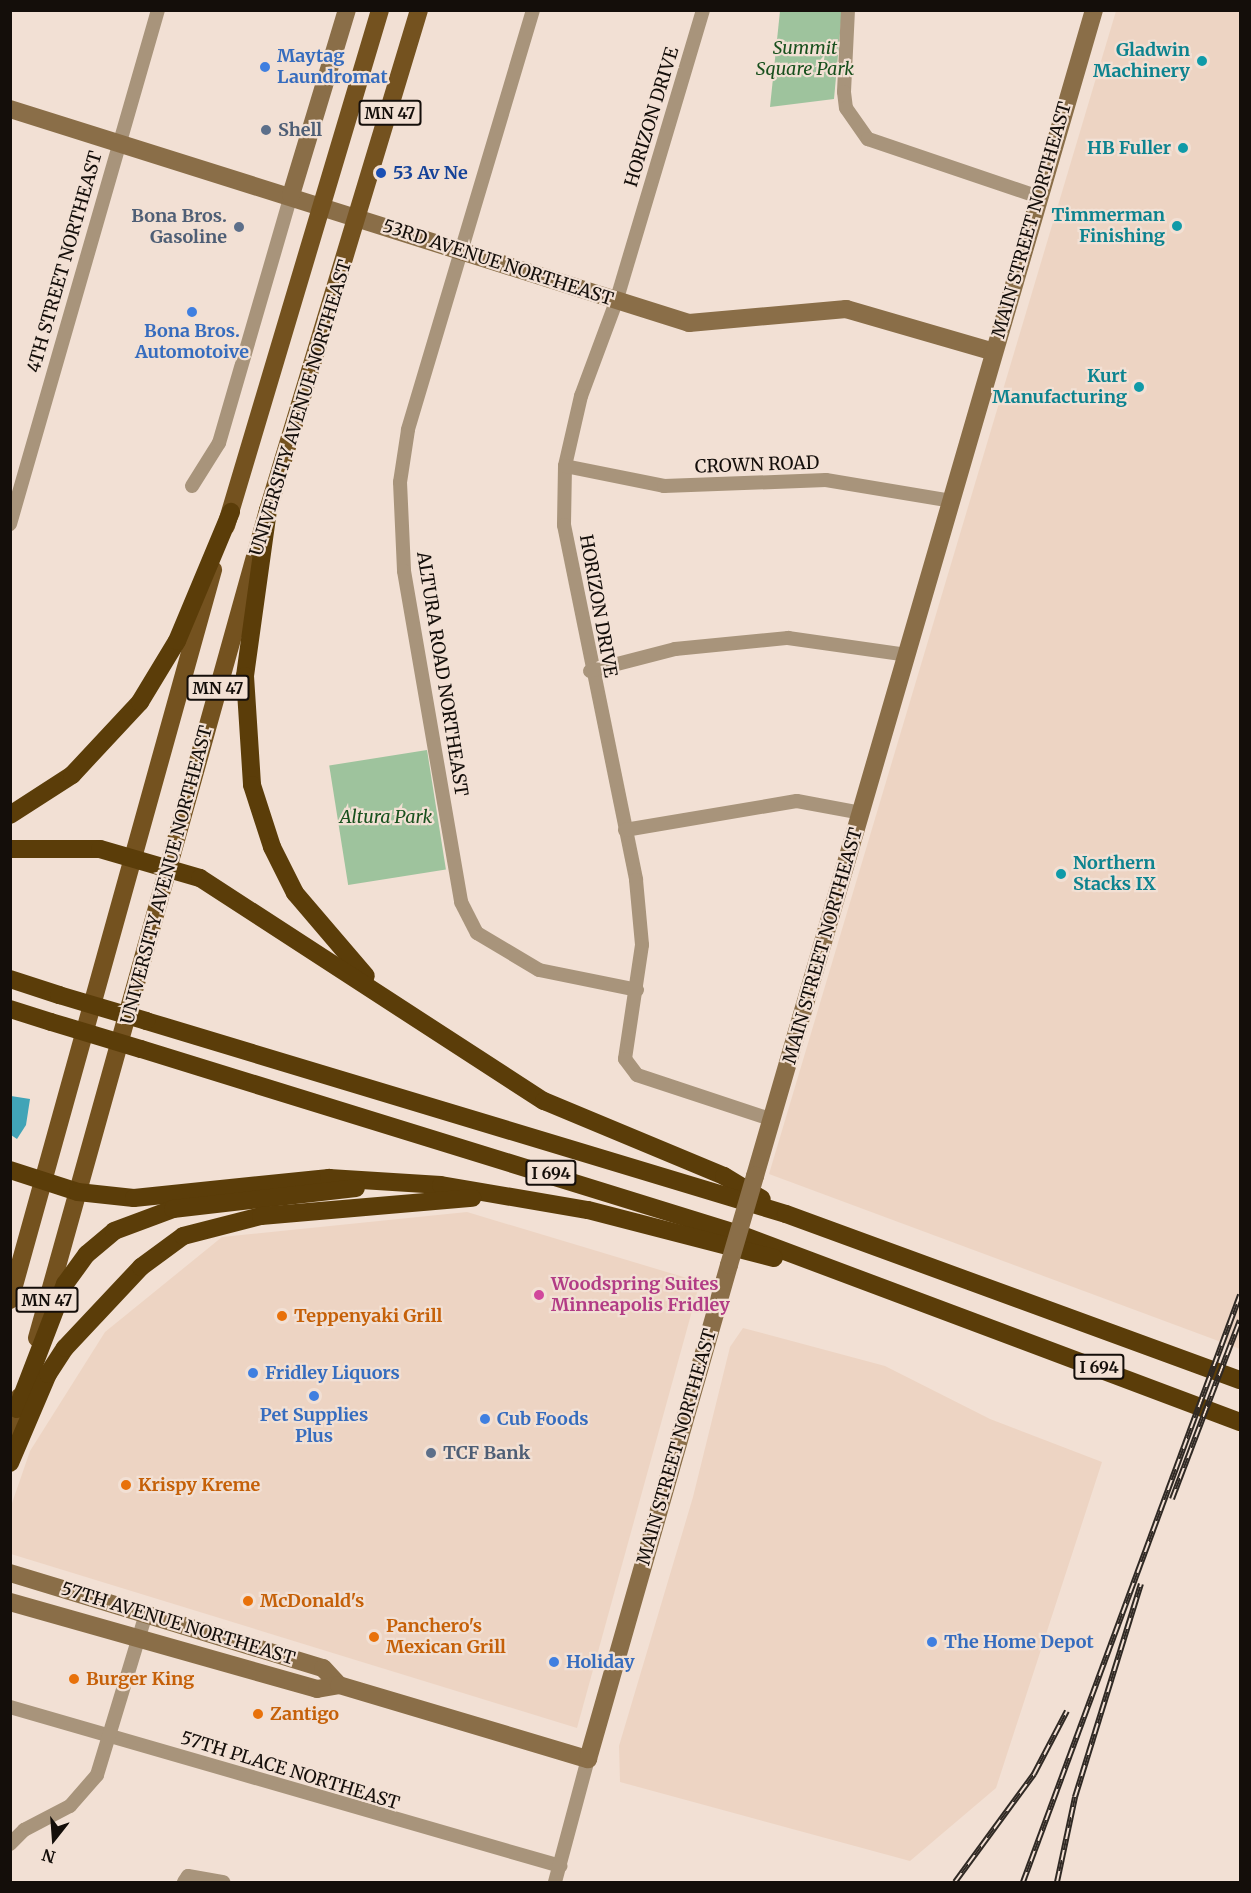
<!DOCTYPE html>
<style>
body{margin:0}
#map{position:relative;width:1251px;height:1893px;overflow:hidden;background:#f2e0d4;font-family:Merriweather,serif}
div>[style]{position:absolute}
.built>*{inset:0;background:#edd4c3}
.green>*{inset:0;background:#9ec39d;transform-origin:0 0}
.water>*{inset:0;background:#41a4b7}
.street>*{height:14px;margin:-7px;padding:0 7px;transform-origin:7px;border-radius:7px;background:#a8947b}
.secondary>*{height:18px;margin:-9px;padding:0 9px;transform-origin:9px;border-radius:9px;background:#8a6e48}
.primary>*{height:18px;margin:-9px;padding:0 9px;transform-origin:9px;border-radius:9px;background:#74521f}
.highway>*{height:18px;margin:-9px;padding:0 9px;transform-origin:9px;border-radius:9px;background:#5b3d09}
.rail>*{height:6px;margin-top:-3px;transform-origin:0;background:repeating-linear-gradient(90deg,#f2e0d4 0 11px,#302924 0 22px);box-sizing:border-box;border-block:2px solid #302924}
.secondary-bridge>*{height:18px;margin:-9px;padding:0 9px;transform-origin:9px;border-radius:9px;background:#8a6e48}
.highway-bridge>*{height:18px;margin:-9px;padding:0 9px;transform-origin:9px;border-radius:9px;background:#5b3d09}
.dots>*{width:16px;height:16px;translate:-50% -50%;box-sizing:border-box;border:3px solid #f2e0d4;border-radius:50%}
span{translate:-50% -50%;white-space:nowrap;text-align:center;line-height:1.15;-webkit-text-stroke:4.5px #f2e0d4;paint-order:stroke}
.shield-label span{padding:2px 4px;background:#f2e0d4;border:2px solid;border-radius:4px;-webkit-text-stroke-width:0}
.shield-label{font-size:16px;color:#140e0a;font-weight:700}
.park-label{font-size:18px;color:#18501d;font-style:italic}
.culture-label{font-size:18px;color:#0d838f;font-weight:700}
.right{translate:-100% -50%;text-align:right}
.left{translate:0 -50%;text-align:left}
.shop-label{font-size:18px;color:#366cbe;font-weight:700}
.street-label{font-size:18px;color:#140e0a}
.service-label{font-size:18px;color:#4e5e75;font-weight:700}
.transit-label{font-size:18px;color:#164399;font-weight:700}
.hotel-label{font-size:18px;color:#b23c85;font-weight:700}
.food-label{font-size:18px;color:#c56008;font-weight:700}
.frame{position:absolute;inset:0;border:12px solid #140e0a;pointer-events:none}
.north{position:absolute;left:24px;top:1809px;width:60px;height:60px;-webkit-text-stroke:4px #f2e0d4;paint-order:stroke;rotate:197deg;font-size:16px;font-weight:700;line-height:24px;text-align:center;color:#140e0a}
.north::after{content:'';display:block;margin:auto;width:21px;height:27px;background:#140e0a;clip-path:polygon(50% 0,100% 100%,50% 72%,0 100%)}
</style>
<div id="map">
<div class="built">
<div style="clip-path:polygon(1116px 11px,1240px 11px,1240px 1349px,769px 1174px)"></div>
<div style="clip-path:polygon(467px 1212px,700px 1282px,577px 1728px,11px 1554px,11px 1506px,30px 1451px,105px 1332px,222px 1237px)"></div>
<div style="clip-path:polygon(743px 1328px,885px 1366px,990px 1419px,1102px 1462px,996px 1788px,910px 1861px,620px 1782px,619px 1746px,693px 1497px,730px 1347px)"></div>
</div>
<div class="green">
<div style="clip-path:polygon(780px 11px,842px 11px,834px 99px,770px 107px)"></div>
<div style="left:427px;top:750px;width:121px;height:99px;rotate:81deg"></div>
</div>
<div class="water">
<div style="clip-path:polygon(11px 1096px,30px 1099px,26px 1125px,17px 1139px,11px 1135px)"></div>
</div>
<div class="street">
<div style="left:533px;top:10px;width:438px;rotate:106.6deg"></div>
<div style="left:408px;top:430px;width:53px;rotate:98.7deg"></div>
<div style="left:400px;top:482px;width:89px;rotate:87.4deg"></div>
<div style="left:404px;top:571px;width:336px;rotate:80.2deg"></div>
<div style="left:461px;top:902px;width:35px;rotate:63deg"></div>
<div style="left:477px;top:933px;width:72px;rotate:30.8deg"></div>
<div style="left:539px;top:970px;width:100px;rotate:11.5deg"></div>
<div style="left:703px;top:10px;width:305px;rotate:106.6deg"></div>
<div style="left:616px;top:302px;width:100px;rotate:110.4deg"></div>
<div style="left:581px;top:396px;width:72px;rotate:102.9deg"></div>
<div style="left:565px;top:466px;width:59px;rotate:91deg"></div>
<div style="left:564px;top:525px;width:362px;rotate:78.5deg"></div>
<div style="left:636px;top:880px;width:65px;rotate:84.7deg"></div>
<div style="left:642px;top:945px;width:115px;rotate:98.5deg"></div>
<div style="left:625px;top:1059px;width:20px;rotate:53deg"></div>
<div style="left:637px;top:1075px;width:143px;rotate:18.3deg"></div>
<div style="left:848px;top:10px;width:82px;rotate:92.8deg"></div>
<div style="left:844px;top:92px;width:16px;rotate:83deg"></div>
<div style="left:846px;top:108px;width:38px;rotate:55deg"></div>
<div style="left:868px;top:139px;width:181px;rotate:18.7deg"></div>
<div style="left:565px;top:466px;width:101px;rotate:11.4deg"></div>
<div style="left:664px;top:486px;width:162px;rotate:-2.1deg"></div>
<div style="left:826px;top:480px;width:127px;rotate:9.5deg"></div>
<div style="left:192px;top:486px;width:51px;rotate:-57.9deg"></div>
<div style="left:219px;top:443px;width:258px;rotate:-73.8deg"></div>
<div style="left:10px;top:524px;width:535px;rotate:-73.94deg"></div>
<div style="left:590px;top:671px;width:88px;rotate:-14.5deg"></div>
<div style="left:675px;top:649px;width:114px;rotate:-5.6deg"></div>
<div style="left:788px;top:638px;width:120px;rotate:8.1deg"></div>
<div style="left:625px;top:830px;width:174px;rotate:-9.6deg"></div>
<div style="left:797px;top:801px;width:65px;rotate:10.6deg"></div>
<div style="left:10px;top:1707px;width:573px;rotate:16.12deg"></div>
<div style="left:10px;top:1844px;width:20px;rotate:-45deg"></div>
<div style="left:24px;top:1830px;width:52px;rotate:-27.6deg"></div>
<div style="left:70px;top:1806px;width:41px;rotate:-48.9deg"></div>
<div style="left:97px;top:1775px;width:168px;rotate:-73.1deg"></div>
<div style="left:184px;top:1882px;width:7px;rotate:-56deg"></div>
<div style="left:188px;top:1876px;width:36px;rotate:10deg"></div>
<div style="left:555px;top:1882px;width:127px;rotate:-75deg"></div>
</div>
<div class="secondary">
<div style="left:10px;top:109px;width:712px;rotate:17.49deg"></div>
<div style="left:689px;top:323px;width:158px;rotate:-5.1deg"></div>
<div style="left:846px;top:309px;width:154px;rotate:16.2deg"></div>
<div style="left:291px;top:195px;width:193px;rotate:-73.2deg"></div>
<div style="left:755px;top:1176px;width:1214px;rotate:-73.79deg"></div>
<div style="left:10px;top:1573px;width:327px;rotate:16.9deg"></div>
<div style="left:323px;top:1668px;width:23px;rotate:47deg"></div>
<div style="left:10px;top:1602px;width:319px;rotate:15.8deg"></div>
<div style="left:317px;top:1689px;width:22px;rotate:-10deg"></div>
<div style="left:339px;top:1685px;width:260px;rotate:16.6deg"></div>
<div style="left:588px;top:1759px;width:514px;rotate:-74.07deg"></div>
</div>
<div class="primary">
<div style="left:226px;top:526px;width:538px;rotate:-73.38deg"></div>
<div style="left:10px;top:1300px;width:758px;rotate:-74.46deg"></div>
<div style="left:37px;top:1338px;width:860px;rotate:-74.41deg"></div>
<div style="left:268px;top:510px;width:522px;rotate:-73.2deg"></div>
<div style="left:10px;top:1429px;width:34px;rotate:-73deg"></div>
</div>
<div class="highway">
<div style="left:268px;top:510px;width:168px;rotate:97.9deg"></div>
<div style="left:245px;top:676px;width:109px;rotate:86.3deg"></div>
<div style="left:252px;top:785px;width:65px;rotate:72.1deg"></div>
<div style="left:272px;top:847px;width:51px;rotate:63.4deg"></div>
<div style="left:295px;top:893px;width:109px;rotate:49.5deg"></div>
<div style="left:10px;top:815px;width:74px;rotate:-32.8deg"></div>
<div style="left:72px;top:775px;width:100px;rotate:-47deg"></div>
<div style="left:140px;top:702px;width:71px;rotate:-58.8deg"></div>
<div style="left:177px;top:641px;width:140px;rotate:-67.3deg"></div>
<div style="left:10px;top:849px;width:90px"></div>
<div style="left:100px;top:849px;width:104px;rotate:16.2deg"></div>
<div style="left:200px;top:878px;width:410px;rotate:33deg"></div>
<div style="left:544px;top:1101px;width:195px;rotate:22.6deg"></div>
<div style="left:724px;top:1176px;width:44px;rotate:31.2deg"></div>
<div style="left:10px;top:979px;width:52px;rotate:18.1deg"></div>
<div style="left:10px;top:1009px;width:43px;rotate:17.6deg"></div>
<div style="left:146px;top:1021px;width:668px;rotate:16.78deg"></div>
<div style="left:786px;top:1214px;width:483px;rotate:20.1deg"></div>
<div style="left:141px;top:1049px;width:626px;rotate:17.19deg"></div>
<div style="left:739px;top:1234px;width:535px;rotate:20.57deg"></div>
<div style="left:10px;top:1170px;width:71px;rotate:17.9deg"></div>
<div style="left:78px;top:1192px;width:56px;rotate:6.1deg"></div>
<div style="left:134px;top:1198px;width:196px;rotate:-5.9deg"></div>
<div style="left:329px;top:1178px;width:112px;rotate:3.6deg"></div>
<div style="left:441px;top:1185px;width:149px;rotate:9.7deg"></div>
<div style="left:588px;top:1210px;width:192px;rotate:14.5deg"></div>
<div style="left:17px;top:1409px;width:134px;rotate:-69deg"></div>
<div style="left:65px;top:1284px;width:37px;rotate:-54deg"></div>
<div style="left:87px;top:1254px;width:35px;rotate:-40deg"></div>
<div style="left:114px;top:1231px;width:63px;rotate:-20.4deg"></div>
<div style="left:173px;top:1209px;width:184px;rotate:-6.5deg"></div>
<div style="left:10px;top:1463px;width:97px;rotate:-66.9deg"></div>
<div style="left:48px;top:1374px;width:31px;rotate:-57deg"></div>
<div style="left:65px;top:1348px;width:111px;rotate:-46.8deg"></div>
<div style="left:141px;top:1267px;width:52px;rotate:-36.4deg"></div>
<div style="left:183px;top:1236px;width:81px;rotate:-14.4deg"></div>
<div style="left:261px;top:1216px;width:212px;rotate:-4.9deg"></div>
</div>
<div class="rail">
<div style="left:1172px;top:1499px;width:191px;rotate:-69.2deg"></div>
<div style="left:955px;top:1882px;width:134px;rotate:-53.8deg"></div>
<div style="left:1034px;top:1774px;width:71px;rotate:-62.4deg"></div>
<div style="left:1023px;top:1882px;width:626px;rotate:-69.71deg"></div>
<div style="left:1057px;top:1882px;width:87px;rotate:-78deg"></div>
<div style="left:1075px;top:1797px;width:223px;rotate:-72.8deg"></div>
</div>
<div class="secondary-bridge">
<div style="left:729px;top:1265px;width:93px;rotate:-73.7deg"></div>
</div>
<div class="highway-bridge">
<div style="left:59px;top:995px;width:91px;rotate:16.6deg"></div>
<div style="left:51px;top:1022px;width:94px;rotate:16.7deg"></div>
</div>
<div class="dots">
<div style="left:1202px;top:61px;background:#0f9aa8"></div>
<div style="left:265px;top:67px;background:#3f7fe0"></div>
<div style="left:266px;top:130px;background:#5c6f8a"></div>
<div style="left:1183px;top:148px;background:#0f9aa8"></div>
<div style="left:381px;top:173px;background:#1a4fb4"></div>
<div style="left:1177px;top:226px;background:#0f9aa8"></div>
<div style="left:239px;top:227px;background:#5c6f8a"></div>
<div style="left:192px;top:312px;background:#3f7fe0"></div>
<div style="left:1139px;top:387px;background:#0f9aa8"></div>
<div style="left:1061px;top:874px;background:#0f9aa8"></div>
<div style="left:539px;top:1295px;background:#d1479c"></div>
<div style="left:282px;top:1316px;background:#e8710a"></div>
<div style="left:253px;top:1373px;background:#3f7fe0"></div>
<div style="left:314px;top:1396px;background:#3f7fe0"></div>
<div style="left:485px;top:1419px;background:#3f7fe0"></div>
<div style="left:431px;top:1453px;background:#5c6f8a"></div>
<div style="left:126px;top:1485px;background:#e8710a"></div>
<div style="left:248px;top:1601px;background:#e8710a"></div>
<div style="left:374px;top:1637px;background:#e8710a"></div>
<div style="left:932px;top:1642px;background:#3f7fe0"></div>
<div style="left:554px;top:1662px;background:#3f7fe0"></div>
<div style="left:74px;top:1679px;background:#e8710a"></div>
<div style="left:258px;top:1714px;background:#e8710a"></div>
</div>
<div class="shield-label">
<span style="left:390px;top:113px">MN 47</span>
<span style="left:218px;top:688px">MN 47</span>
<span style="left:551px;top:1173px">I 694</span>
<span style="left:47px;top:1300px">MN 47</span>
<span style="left:1099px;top:1367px">I 694</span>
</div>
<div class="park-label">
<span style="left:805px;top:59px">Summit<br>Square Park</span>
<span style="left:386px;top:817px">Altura Park</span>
</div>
<div class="culture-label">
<span class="right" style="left:1190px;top:61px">Gladwin<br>Machinery</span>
<span class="right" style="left:1171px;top:148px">HB Fuller</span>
<span class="right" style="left:1165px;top:226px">Timmerman<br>Finishing</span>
<span class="right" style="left:1127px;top:387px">Kurt<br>Manufacturing</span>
<span class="left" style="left:1073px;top:874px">Northern<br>Stacks IX</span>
</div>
<div class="shop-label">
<span class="left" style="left:277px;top:67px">Maytag<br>Laundromat</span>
<span style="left:192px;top:342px">Bona Bros.<br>Automotoive</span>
<span class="left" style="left:265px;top:1373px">Fridley Liquors</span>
<span style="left:314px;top:1426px">Pet Supplies<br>Plus</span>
<span class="left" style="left:497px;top:1419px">Cub Foods</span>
<span class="left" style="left:944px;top:1642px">The Home Depot</span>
<span class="left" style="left:566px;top:1662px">Holiday</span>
</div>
<div class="street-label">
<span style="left:652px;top:117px;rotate:-73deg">HORIZON DRIVE</span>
<span style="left:1032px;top:220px;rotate:-74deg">MAIN STREET NORTHEAST</span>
<span style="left:65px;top:262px;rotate:-74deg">4TH STREET NORTHEAST</span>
<span style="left:498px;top:263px;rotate:18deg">53RD AVENUE NORTHEAST</span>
<span style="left:301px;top:408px;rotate:-73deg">UNIVERSITY AVENUE NORTHEAST</span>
<span style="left:757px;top:465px;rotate:-2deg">CROWN ROAD</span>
<span style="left:598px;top:606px;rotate:80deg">HORIZON DRIVE</span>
<span style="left:442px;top:674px;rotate:81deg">ALTURA ROAD NORTHEAST</span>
<span style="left:167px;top:875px;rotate:-75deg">UNIVERSITY AVENUE NORTHEAST</span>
<span style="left:823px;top:946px;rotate:-74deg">MAIN STREET NORTHEAST</span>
<span style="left:677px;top:1447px;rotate:-74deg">MAIN STREET NORTHEAST</span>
<span style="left:178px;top:1624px;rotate:17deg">57TH AVENUE NORTHEAST</span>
<span style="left:290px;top:1771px;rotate:17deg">57TH PLACE NORTHEAST</span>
</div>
<div class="service-label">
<span class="left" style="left:278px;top:130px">Shell</span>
<span class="right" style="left:227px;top:227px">Bona Bros.<br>Gasoline</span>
<span class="left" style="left:443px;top:1453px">TCF Bank</span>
</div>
<div class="transit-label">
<span class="left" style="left:393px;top:173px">53 Av Ne</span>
</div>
<div class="hotel-label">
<span class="left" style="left:551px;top:1295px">Woodspring Suites<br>Minneapolis Fridley</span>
</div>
<div class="food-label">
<span class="left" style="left:294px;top:1316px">Teppenyaki Grill</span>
<span class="left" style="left:138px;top:1485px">Krispy Kreme</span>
<span class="left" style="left:260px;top:1601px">McDonald's</span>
<span class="left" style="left:386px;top:1637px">Panchero's<br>Mexican Grill</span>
<span class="left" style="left:86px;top:1679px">Burger King</span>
<span class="left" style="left:270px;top:1714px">Zantigo</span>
</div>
<div class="frame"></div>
<div class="north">N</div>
</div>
